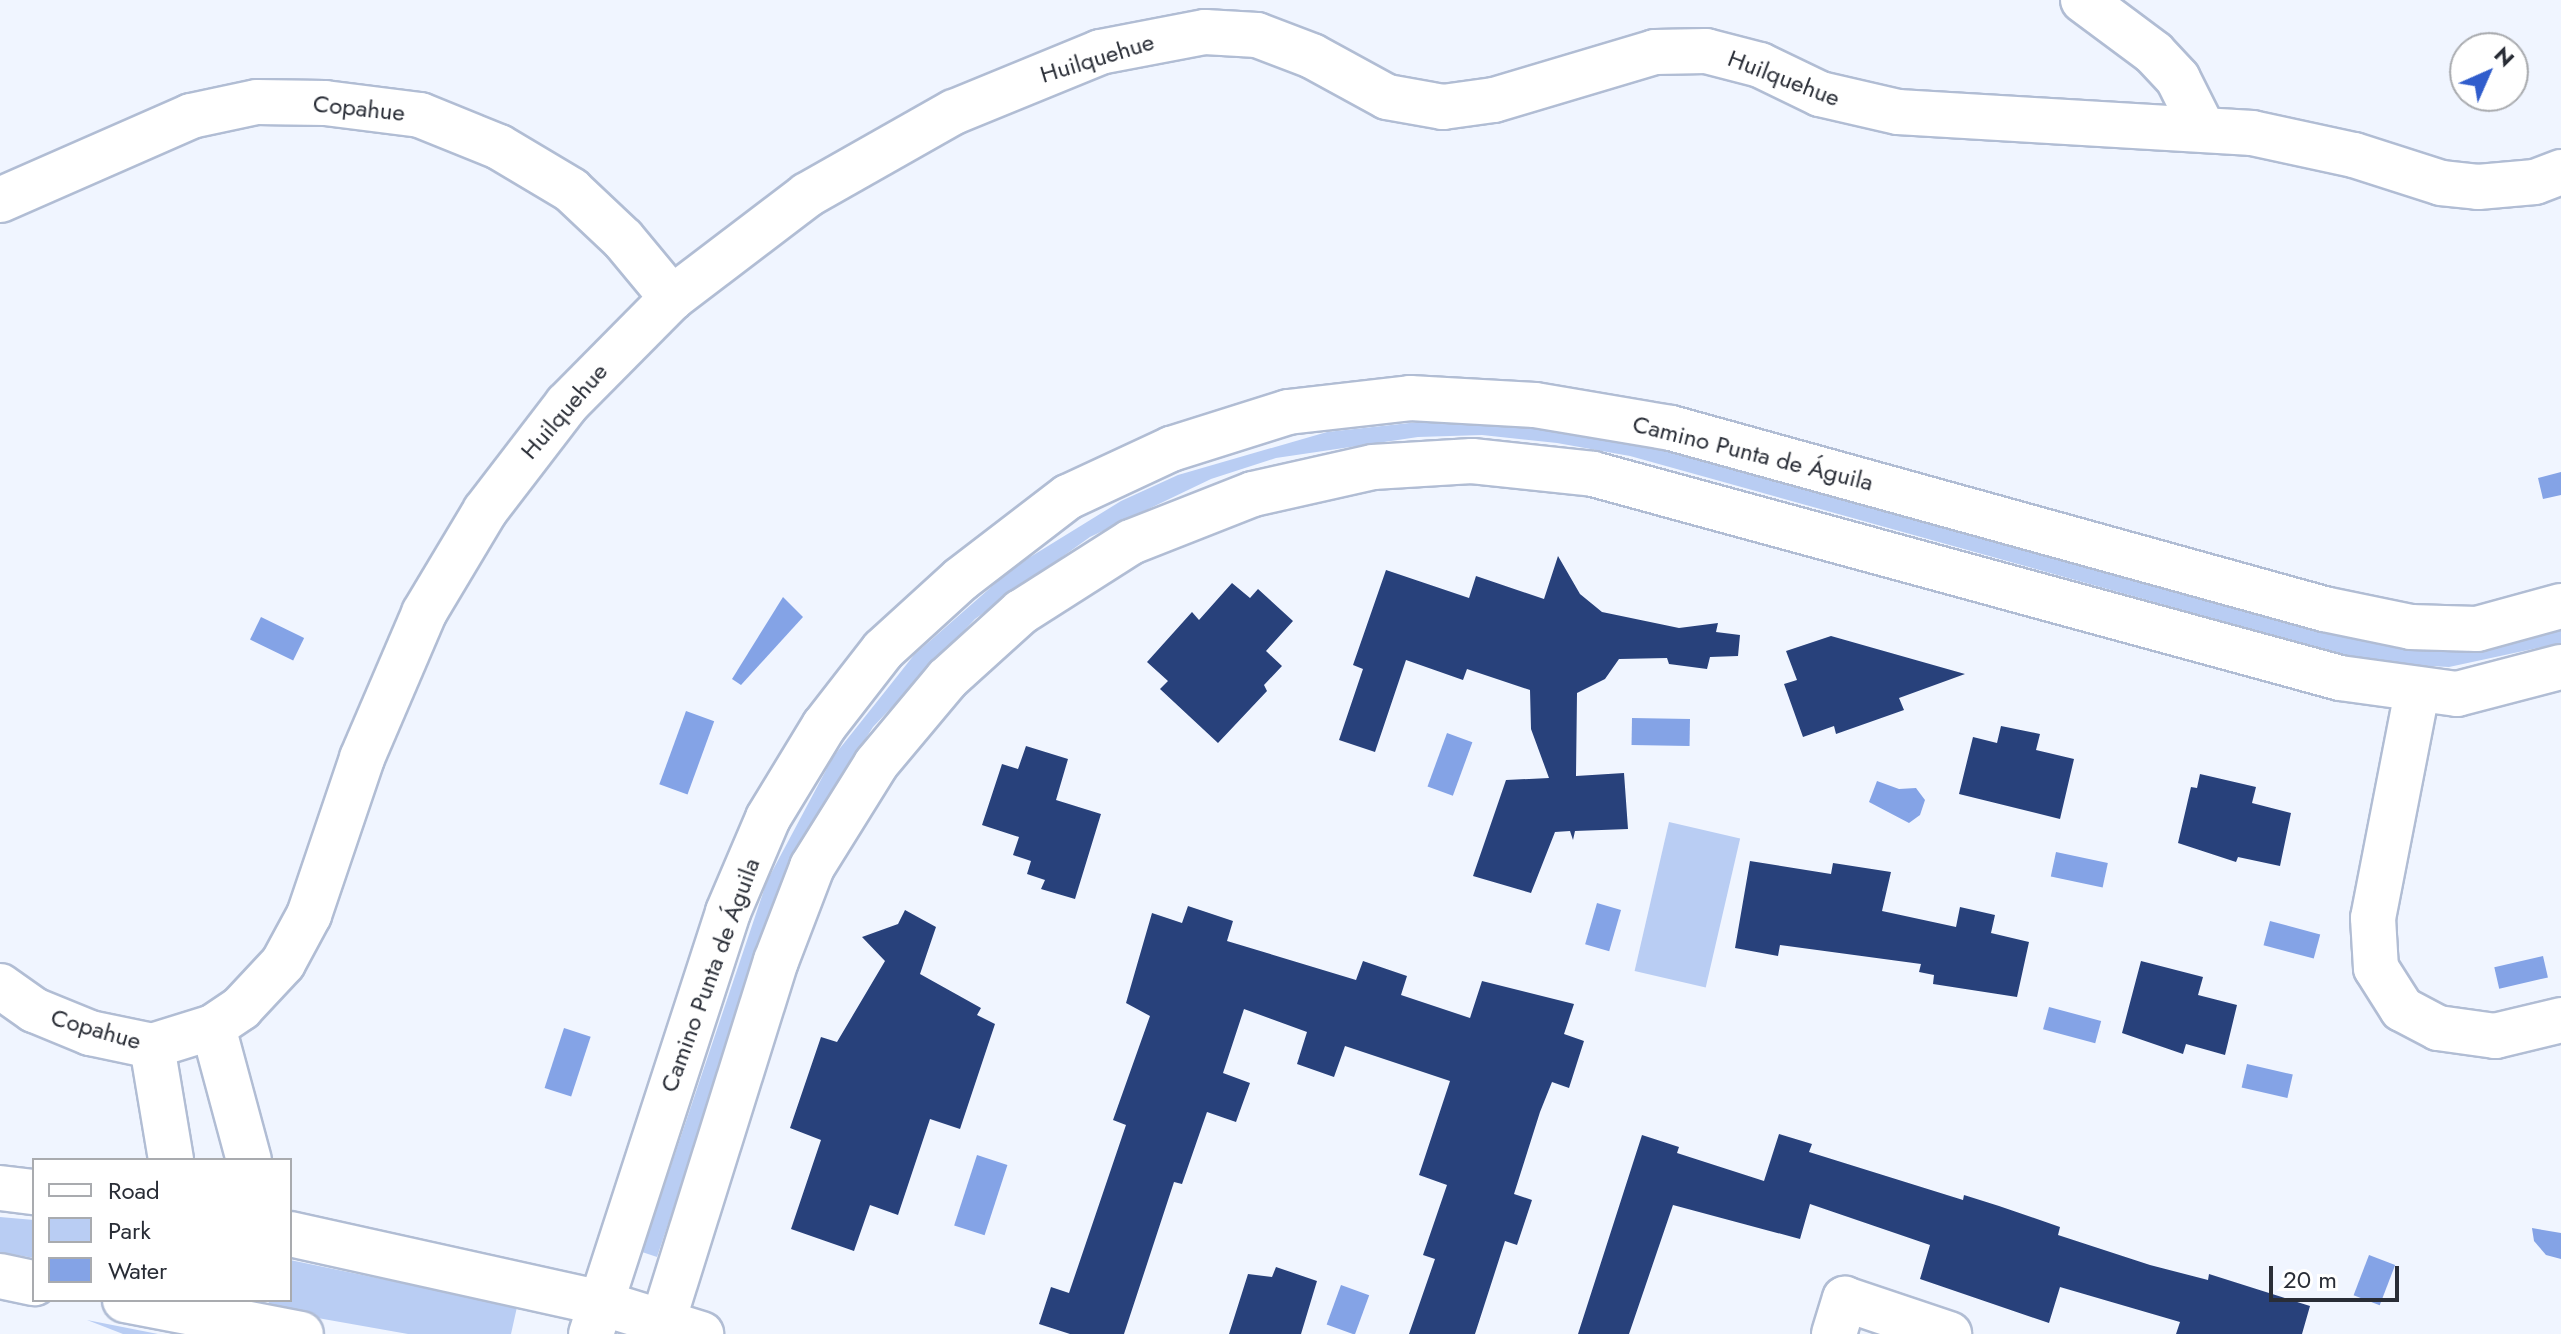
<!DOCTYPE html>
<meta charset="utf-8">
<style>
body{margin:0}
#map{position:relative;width:2561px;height:1334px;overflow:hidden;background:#f0f5ff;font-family:Jost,sans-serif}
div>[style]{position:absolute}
.green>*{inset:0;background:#b9cdf3;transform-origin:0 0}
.water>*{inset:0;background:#84a3e6;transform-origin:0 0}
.building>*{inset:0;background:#28417b}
.roads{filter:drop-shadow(2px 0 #b1bdd4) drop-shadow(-2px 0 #b1bdd4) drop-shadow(0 2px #b1bdd4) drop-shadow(0 -2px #b1bdd4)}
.minor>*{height:44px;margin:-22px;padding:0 22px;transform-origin:22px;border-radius:22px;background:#fff}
span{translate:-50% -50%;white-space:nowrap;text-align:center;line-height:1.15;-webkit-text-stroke:8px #fff;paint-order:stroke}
.street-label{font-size:24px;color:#292d36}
.legend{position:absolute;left:32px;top:1158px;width:260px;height:144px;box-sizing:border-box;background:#fff;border:2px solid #a9abaf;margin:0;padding:10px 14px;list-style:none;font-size:24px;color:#292d36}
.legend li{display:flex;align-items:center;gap:16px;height:40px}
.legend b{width:40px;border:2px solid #a9abaf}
.north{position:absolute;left:2449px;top:32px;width:80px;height:80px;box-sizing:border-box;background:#fff;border:2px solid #a9abaf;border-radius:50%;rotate:45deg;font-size:22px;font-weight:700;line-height:32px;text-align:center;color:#292d36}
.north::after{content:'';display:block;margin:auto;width:28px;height:36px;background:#305dcc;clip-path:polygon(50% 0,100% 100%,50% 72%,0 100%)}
.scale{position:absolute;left:2269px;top:1266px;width:130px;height:36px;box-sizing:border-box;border:4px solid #292d36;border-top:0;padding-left:10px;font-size:24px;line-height:28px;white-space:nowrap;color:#292d36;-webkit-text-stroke:6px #fff;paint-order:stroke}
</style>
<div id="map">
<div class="green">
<div style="clip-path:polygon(1446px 419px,1624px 437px,2156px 582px,2470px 649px,2561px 627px,2561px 643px,2449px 667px,2373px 663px,1630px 456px,1557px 443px,1482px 435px,1418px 437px,1276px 458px,1211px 479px,1090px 537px,975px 619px,873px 727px,808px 830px,782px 883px,657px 1257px,642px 1252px,767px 881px,833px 757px,914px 655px,1014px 567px,1121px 501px,1178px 475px,1327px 432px)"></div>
<div style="left:1669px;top:822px;width:73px;height:153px;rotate:13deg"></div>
<div style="clip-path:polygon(0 1217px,34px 1220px,34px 1258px,0 1252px)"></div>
<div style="clip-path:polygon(290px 1260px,517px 1307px,511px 1334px,408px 1334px,278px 1311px,266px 1300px,290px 1300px)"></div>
<div style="clip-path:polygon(87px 1320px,158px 1334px,123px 1334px)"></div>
</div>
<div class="water">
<div style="clip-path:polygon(2561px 472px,2561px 495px,2543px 499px,2538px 478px)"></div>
<div style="clip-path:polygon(783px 597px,803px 617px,741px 685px,732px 679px)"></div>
<div style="left:261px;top:617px;width:48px;height:25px;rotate:26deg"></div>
<div style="left:686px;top:711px;width:30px;height:78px;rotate:20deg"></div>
<div style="left:1632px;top:718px;width:58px;height:27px;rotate:1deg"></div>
<div style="left:1447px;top:733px;width:27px;height:57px;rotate:20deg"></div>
<div style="clip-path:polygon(1877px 781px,1899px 789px,1916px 788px,1925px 800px,1920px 815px,1909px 823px,1869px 802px)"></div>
<div style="left:2056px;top:852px;width:53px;height:25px;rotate:12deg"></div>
<div style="left:1597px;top:903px;width:25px;height:43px;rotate:16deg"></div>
<div style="left:2270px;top:921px;width:52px;height:25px;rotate:15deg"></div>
<div style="left:2543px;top:956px;width:22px;height:50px;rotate:77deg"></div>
<div style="left:2049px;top:1007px;width:54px;height:23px;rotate:15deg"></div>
<div style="left:564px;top:1028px;width:28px;height:63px;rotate:18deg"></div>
<div style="left:2247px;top:1064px;width:47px;height:24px;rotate:13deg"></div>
<div style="left:977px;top:1155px;width:32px;height:74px;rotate:18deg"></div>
<div style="clip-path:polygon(2532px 1228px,2561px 1233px,2561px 1259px,2546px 1255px,2534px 1241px)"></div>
<div style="left:2369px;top:1255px;width:28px;height:43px;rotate:21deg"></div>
<div style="left:1341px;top:1285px;width:30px;height:42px;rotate:20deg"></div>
</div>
<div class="building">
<div style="clip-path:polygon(1558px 556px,1580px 594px,1602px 612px,1679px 628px,1718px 623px,1716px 632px,1740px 635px,1738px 656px,1710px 657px,1707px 669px,1669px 664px,1667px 658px,1619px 659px,1605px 679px,1577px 693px,1576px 776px,1624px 773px,1628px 829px,1575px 831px,1573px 840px,1570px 831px,1555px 832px,1531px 893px,1473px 876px,1506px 780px,1549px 778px,1531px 729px,1530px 690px,1467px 669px,1463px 680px,1406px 660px,1375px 752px,1339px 740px,1363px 669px,1353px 665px,1386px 570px,1469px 598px,1476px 576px,1544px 599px)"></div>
<div style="clip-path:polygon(1232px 583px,1250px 598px,1258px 589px,1293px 621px,1266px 651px,1282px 666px,1264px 685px,1267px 691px,1218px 743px,1160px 689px,1168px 681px,1147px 662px,1192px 612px,1199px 620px)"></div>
<div style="clip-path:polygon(1831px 636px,1965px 674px,1899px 698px,1904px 710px,1836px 734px,1834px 726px,1803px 737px,1784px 684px,1797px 680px,1786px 651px)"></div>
<div style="clip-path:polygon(2001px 726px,2040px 734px,2036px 750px,2074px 759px,2060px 819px,1959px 794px,1973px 737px,1997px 743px)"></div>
<div style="clip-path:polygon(1026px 746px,1068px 759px,1056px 800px,1101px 814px,1075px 899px,1041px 889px,1045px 880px,1027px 874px,1031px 861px,1013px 855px,1019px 837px,982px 825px,1002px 764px,1018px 769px)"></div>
<div style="clip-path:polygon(2200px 774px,2256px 787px,2252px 803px,2291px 813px,2280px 866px,2238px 857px,2236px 862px,2178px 843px,2191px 787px,2197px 788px)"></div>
<div style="clip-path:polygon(1750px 861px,1831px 874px,1833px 863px,1891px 872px,1882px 911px,1956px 927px,1960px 907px,1995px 915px,1991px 933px,2029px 942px,2017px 997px,1933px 984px,1934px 975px,1919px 972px,1921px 964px,1780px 945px,1778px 956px,1735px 948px)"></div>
<div style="clip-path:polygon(1188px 906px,1233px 921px,1227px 941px,1356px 980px,1363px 961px,1407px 976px,1401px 995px,1470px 1018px,1482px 981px,1574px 1004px,1564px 1034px,1584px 1041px,1569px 1088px,1552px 1082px,1540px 1112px,1514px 1194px,1532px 1200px,1517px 1245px,1505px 1241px,1475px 1334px,1409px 1334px,1435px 1259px,1423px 1255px,1447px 1185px,1419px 1175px,1450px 1081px,1345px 1046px,1334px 1077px,1297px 1064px,1307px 1032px,1244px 1009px,1223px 1073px,1250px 1083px,1236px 1122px,1207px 1112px,1182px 1184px,1174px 1182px,1124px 1334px,1070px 1334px,1039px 1324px,1051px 1287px,1069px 1293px,1126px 1125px,1113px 1120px,1150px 1016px,1126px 1003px,1152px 913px,1182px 923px)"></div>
<div style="clip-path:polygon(905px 910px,936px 927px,920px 974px,981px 1008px,977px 1015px,995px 1024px,960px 1129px,930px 1119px,898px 1215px,870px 1205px,854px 1251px,791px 1229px,821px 1140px,790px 1128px,821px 1037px,837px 1042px,885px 961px,862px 937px,898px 924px)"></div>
<div style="clip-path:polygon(2141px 961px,2203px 977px,2198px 995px,2237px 1005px,2225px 1055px,2186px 1044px,2183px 1054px,2122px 1033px)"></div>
<div style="clip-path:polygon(1779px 1134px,1812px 1144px,1809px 1152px,1963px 1200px,1964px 1195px,1999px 1206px,2060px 1227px,2058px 1235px,2150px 1265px,2208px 1280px,2209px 1274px,2310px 1306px,2302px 1334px,2176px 1334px,2180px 1322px,2060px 1287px,2049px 1323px,1920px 1279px,1930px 1245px,1810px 1204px,1800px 1239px,1673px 1205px,1629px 1334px,1578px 1334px,1642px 1135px,1679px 1147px,1677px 1153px,1764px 1181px)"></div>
<div style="clip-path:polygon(1276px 1267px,1317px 1281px,1301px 1334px,1229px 1334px,1248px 1274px,1272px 1277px)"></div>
</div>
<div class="roads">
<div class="minor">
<div style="left:2083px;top:0;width:89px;rotate:36.7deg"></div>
<div style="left:2154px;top:53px;width:35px;rotate:47deg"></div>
<div style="left:2178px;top:79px;width:54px;rotate:63.4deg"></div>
<div style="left:0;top:200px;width:209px;rotate:-23.7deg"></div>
<div style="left:191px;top:116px;width:67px;rotate:-12deg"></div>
<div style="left:257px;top:102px;width:68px;rotate:0.8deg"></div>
<div style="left:325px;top:103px;width:96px;rotate:7.2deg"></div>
<div style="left:420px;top:115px;width:85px;rotate:22.1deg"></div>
<div style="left:499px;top:147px;width:84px;rotate:30.8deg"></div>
<div style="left:571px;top:190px;width:71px;rotate:43.3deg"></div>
<div style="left:623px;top:239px;width:77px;rotate:50.3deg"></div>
<div style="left:2417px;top:692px;width:230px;rotate:101deg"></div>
<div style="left:2373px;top:918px;width:50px;rotate:86.6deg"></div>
<div style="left:2376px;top:968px;width:49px;rotate:57.6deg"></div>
<div style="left:2402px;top:1009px;width:41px;rotate:27.8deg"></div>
<div style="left:2438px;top:1028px;width:58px;rotate:8deg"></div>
<div style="left:2495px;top:1036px;width:68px;rotate:-13.6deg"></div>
<div style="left:0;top:986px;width:42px;rotate:35.2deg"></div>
<div style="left:34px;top:1010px;width:61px;rotate:22.3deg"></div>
<div style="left:90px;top:1033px;width:63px;rotate:11.8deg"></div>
<div style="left:152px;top:1046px;width:64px;rotate:-17.3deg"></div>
<div style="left:213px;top:1027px;width:34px;rotate:-34deg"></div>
<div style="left:241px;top:1008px;width:62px;rotate:-47deg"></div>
<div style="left:283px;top:963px;width:55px;rotate:-61.6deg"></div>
<div style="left:309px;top:915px;width:166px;rotate:-71.3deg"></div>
<div style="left:362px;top:758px;width:158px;rotate:-66.8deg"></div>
<div style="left:424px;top:613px;width:119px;rotate:-59.1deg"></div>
<div style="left:485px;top:511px;width:135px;rotate:-52.5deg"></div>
<div style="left:567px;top:404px;width:149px;rotate:-45.3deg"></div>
<div style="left:672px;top:298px;width:170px;rotate:-37.3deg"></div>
<div style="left:807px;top:195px;width:169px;rotate:-29.5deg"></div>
<div style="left:954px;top:112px;width:158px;rotate:-22.3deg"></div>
<div style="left:1100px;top:52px;width:107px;rotate:-10.8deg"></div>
<div style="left:1205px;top:32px;width:52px;rotate:3.3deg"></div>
<div style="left:1257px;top:35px;width:59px;rotate:20.9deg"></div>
<div style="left:1312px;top:56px;width:85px;rotate:28.7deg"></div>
<div style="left:1387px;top:97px;width:57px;rotate:10.1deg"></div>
<div style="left:1443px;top:107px;width:51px;rotate:-7.8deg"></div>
<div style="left:1494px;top:100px;width:168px;rotate:-16.6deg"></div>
<div style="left:1655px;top:52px;width:51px;rotate:-1.1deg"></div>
<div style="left:1706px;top:51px;width:56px;rotate:14.5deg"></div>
<div style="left:1760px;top:65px;width:67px;rotate:25.8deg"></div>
<div style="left:1820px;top:94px;width:80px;rotate:13deg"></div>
<div style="left:1898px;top:112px;width:355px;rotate:3.4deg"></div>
<div style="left:2252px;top:133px;width:104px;rotate:12.2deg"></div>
<div style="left:2354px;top:155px;width:91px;rotate:17.8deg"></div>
<div style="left:2441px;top:183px;width:37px;rotate:6deg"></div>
<div style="left:2478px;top:187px;width:57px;rotate:-5deg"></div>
<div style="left:2535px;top:182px;width:28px;rotate:-21deg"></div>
<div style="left:213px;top:1027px;width:138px;rotate:74.9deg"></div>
<div style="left:152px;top:1046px;width:116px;rotate:80.5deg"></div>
<div style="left:0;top:1188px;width:34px;rotate:7deg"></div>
<div style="left:290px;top:1234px;width:319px;rotate:12.5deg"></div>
<div style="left:601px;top:1303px;width:105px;rotate:17.2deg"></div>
<div style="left:0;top:1276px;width:35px;rotate:12deg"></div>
<div style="left:125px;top:1300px;width:179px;rotate:10.9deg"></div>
<div style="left:591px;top:1334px;width:444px;rotate:-72deg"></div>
<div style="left:728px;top:912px;width:102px;rotate:-66.9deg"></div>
<div style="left:768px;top:818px;width:108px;rotate:-58.7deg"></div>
<div style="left:824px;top:726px;width:96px;rotate:-52.2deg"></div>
<div style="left:883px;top:650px;width:105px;rotate:-42.3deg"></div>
<div style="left:961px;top:579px;width:135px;rotate:-37.5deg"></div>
<div style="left:1068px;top:497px;width:114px;rotate:-25deg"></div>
<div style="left:1171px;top:449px;width:123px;rotate:-17.5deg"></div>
<div style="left:1288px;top:412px;width:123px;rotate:-6.5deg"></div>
<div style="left:1410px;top:398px;width:125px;rotate:3.2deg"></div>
<div style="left:1535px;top:405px;width:138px;rotate:9.6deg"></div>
<div style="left:1671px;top:428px;width:678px;rotate:15.49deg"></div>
<div style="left:2324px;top:609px;width:89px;rotate:11.7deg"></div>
<div style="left:2411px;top:627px;width:66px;rotate:1.7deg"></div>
<div style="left:2477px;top:629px;width:87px;rotate:-15.3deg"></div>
<div style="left:659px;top:1334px;width:391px;rotate:-72.6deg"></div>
<div style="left:776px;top:961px;width:101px;rotate:-69deg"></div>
<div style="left:812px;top:867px;width:121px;rotate:-58.1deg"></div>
<div style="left:876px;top:764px;width:111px;rotate:-50.1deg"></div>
<div style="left:947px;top:679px;width:100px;rotate:-42.2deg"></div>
<div style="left:1021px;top:612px;width:130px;rotate:-32.5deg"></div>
<div style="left:1131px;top:542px;width:131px;rotate:-21.5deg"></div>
<div style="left:1253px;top:494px;width:123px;rotate:-12.7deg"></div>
<div style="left:1373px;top:467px;width:99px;rotate:-3.5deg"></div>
<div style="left:1472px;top:461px;width:122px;rotate:6.1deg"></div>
<div style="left:1593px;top:474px;width:774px;rotate:15.27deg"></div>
<div style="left:2340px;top:678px;width:118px;rotate:7.8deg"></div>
<div style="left:2457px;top:694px;width:107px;rotate:-14.6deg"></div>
<div style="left:1834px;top:1334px;width:37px;rotate:-73deg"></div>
<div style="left:1845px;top:1299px;width:110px;rotate:18.6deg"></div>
</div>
</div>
<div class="street-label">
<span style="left:1097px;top:58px;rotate:-17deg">Huilquehue</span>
<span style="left:1784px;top:78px;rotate:21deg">Huilquehue</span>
<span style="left:359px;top:108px;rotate:6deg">Copahue</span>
<span style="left:564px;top:411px;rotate:-49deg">Huilquehue</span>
<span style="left:1753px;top:453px;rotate:14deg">Camino Punta de Águila</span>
<span style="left:710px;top:975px;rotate:-70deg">Camino Punta de Águila</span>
<span style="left:96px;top:1029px;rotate:16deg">Copahue</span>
</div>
<ul class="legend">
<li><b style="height:10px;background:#fff"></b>Road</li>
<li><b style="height:22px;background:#b9cdf3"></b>Park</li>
<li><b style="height:22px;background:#84a3e6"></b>Water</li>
</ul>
<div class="north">N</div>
<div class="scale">20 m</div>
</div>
